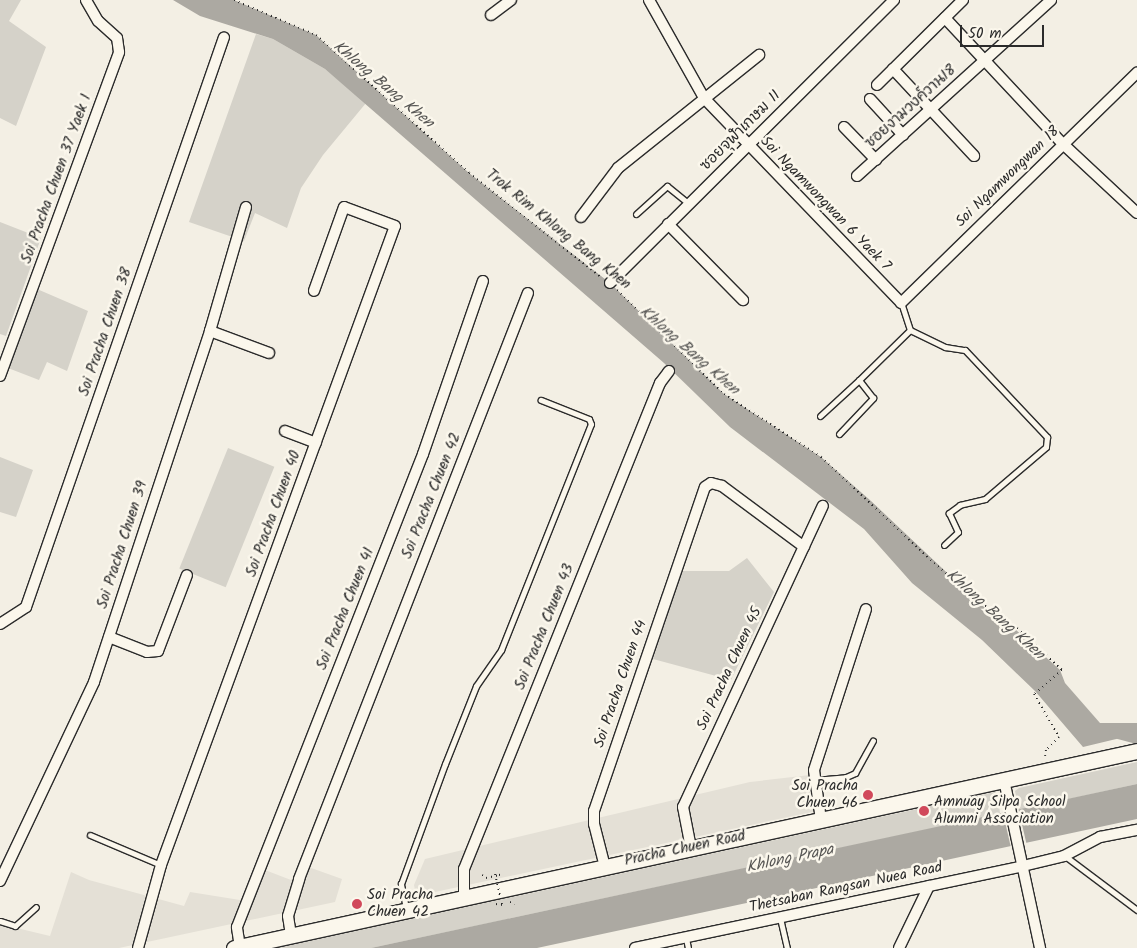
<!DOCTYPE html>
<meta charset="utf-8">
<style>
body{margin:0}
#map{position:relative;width:1137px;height:948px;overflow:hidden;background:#f3efe4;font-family:Kalam,"Playpen Sans Thai",sans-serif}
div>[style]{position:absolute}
.built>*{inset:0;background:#e4e0d6}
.green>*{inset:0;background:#d5d2c9;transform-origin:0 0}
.water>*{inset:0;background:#aca9a2}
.pier>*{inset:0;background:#f3efe4;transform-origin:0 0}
.canal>*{height:11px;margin:-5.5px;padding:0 5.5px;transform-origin:5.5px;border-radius:5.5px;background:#aca9a2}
.path>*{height:2px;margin-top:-1px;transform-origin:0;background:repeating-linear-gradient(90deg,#2b2b2b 0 1px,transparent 0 5px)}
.roads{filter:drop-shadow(1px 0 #2b2b2b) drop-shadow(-1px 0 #2b2b2b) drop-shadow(0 1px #2b2b2b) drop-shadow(0 -1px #2b2b2b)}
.lane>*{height:5px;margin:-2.5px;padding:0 2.5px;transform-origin:2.5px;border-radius:2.5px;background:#fbf7ec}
.street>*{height:10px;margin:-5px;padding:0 5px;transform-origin:5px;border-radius:5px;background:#fbf7ec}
.secondary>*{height:15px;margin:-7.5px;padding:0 7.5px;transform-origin:7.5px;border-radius:7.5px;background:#fbf7ec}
.path-bridge>*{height:2px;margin-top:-1px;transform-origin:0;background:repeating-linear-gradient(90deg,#2b2b2b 0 1px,transparent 0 5px)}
.dots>*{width:14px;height:14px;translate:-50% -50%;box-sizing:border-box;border:2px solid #fbf7ec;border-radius:50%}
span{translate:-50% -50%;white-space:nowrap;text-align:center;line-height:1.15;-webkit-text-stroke:5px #fbf7ec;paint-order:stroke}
.street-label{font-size:15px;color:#2b2b2b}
.poi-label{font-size:15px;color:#2b2b2b}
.right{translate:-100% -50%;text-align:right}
.left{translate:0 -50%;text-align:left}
.water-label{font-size:16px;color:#585755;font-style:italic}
.scale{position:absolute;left:960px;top:25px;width:84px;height:22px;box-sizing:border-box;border:2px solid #2b2b2b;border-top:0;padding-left:6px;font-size:15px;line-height:18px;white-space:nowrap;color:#2b2b2b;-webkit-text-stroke:4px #fbf7ec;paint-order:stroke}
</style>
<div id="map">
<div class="built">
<div style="clip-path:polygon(819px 774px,826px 809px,416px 896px,414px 885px,425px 859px,750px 782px)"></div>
<div style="clip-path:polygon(300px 864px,342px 879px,335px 902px,119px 948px,0 948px,0 924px,50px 936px,71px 872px,89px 880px,184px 906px,190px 892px,240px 900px,265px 870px,291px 880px)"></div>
</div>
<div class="green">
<div style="clip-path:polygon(0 0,21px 0,9px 21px,46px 47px,16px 126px,0 118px)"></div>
<div style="clip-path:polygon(256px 34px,273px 39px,325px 69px,366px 103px,323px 155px,301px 188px,287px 228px,255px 213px,244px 241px,189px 222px)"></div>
<div style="clip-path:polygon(0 222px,41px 238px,6px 336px,0 334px)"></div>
<div style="clip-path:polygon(37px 289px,88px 311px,67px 371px,47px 362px,39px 380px,8px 368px)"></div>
<div style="left:228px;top:448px;width:50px;height:130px;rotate:22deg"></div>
<div style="clip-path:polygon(0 457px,33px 470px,16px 517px,0 512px)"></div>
<div style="clip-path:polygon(747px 558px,774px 592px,731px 680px,653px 659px,682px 571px,729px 571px)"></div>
<div style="clip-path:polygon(1137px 762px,1137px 784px,1019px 810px,1015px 791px,1019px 788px)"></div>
<div style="clip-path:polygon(995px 792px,998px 794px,1000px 814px,371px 948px,278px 948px)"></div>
</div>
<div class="water">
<div style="clip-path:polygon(173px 0,234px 0,316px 35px,469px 173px,610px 283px,724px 394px,821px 457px,871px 501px,980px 604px,1015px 629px,1060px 670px,1065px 683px,1100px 723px,1137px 723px,1137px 734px,1083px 747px,1035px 691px,982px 640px,912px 583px,864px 529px,730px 427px,664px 363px,325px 69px,273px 39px,200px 16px)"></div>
<div style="clip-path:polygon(1137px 784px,1137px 819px,537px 948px,371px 948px)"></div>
</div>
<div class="pier">
<div style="left:1018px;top:807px;width:40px;height:16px;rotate:77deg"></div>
</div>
<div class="canal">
<div style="left:1114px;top:732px;width:24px;rotate:15deg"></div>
</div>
<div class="path">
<div style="left:234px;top:0;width:89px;rotate:23.1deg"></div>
<div style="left:316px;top:35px;width:206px;rotate:42deg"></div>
<div style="left:469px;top:173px;width:169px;rotate:38.3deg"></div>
<div style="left:617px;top:290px;width:149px;rotate:44.2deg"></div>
<div style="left:724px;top:394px;width:116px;rotate:33deg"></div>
<div style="left:821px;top:457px;width:155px;rotate:43.2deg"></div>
<div style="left:934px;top:563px;width:62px;rotate:40.4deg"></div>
<div style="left:981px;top:603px;width:44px;rotate:34.8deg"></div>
<div style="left:1017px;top:628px;width:62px;rotate:43deg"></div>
<div style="left:1062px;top:670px;width:37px;rotate:139deg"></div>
<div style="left:1034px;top:694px;width:50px;rotate:59.8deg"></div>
<div style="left:1059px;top:737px;width:18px;rotate:135deg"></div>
<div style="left:1046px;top:750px;width:6px;rotate:99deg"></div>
<div style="left:482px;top:875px;width:5px;rotate:37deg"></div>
<div style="left:486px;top:878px;width:14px;rotate:-12deg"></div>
<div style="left:500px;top:875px;width:5px;rotate:-169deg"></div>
<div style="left:510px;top:902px;width:5px;rotate:22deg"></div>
<div style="left:496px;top:904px;width:6px;rotate:9deg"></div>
</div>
<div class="roads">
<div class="lane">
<div style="left:636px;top:214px;width:42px;rotate:-42.1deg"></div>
<div style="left:667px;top:186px;width:28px;rotate:39deg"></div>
<div style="left:910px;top:330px;width:39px;rotate:26deg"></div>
<div style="left:945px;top:347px;width:20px;rotate:9deg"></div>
<div style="left:965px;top:350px;width:120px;rotate:46.7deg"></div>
<div style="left:1047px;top:437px;width:10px;rotate:96deg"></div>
<div style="left:1046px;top:447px;width:80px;rotate:139.6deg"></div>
<div style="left:985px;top:499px;width:26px;rotate:167deg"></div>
<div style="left:960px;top:505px;width:14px;rotate:144deg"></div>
<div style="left:949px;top:513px;width:21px;rotate:65deg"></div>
<div style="left:958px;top:532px;width:19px;rotate:137deg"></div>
<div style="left:820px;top:416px;width:53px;rotate:-42.7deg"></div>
<div style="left:839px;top:434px;width:50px;rotate:-46.6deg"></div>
<div style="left:873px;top:398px;width:23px;rotate:-128deg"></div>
<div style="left:859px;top:380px;width:71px;rotate:-44.4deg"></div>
<div style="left:910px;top:330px;width:28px;rotate:-108deg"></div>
<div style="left:814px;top:780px;width:32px;rotate:-5deg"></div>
<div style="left:846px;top:777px;width:10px;rotate:-24deg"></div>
<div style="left:855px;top:773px;width:37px;rotate:-61deg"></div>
<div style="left:90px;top:835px;width:77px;rotate:22.9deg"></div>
<div style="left:1065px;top:856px;width:90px;rotate:36.9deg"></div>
<div style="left:406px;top:908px;width:25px;rotate:-102deg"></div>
<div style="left:401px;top:884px;width:128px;rotate:-69.9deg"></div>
<div style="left:445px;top:764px;width:84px;rotate:-68.3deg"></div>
<div style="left:476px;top:686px;width:44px;rotate:-55.2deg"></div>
<div style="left:501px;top:650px;width:243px;rotate:-68.3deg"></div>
<div style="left:591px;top:424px;width:5px;rotate:-112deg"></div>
<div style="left:589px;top:419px;width:52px;rotate:-158.4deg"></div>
<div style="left:780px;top:918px;width:31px;rotate:77deg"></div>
<div style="left:0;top:921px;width:16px;rotate:18deg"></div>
<div style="left:15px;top:926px;width:28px;rotate:-42deg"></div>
<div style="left:686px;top:938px;width:10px;rotate:79deg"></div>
</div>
<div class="street">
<div style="left:649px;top:0;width:112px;rotate:60.7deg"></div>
<div style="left:704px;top:98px;width:284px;rotate:46.1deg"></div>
<div style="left:901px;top:303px;width:330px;rotate:-44.3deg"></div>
<div style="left:491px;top:15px;width:25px;rotate:-37deg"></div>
<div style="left:945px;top:18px;width:173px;rotate:46.9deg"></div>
<div style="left:1063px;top:144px;width:101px;rotate:43deg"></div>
<div style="left:893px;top:69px;width:119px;rotate:47deg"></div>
<div style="left:877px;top:85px;width:121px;rotate:-44.7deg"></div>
<div style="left:870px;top:99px;width:49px;rotate:47.5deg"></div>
<div style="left:844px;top:127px;width:46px;rotate:45.9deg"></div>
<div style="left:857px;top:176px;width:262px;rotate:-42.2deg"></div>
<div style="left:581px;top:217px;width:61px;rotate:-52.9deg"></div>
<div style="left:618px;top:168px;width:181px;rotate:-38.7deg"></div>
<div style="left:668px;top:224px;width:107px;rotate:45.4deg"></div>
<div style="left:610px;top:283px;width:401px;rotate:-44.9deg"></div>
<div style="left:210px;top:331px;width:63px;rotate:20.4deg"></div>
<div style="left:0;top:376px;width:345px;rotate:-69.8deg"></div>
<div style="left:119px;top:52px;width:14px;rotate:-98deg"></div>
<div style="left:117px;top:38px;width:25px;rotate:-138deg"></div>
<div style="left:98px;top:21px;width:24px;rotate:-120deg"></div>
<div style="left:285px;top:431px;width:33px;rotate:21deg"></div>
<div style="left:0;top:624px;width:31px;rotate:-33deg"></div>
<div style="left:26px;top:607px;width:603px;rotate:-70.84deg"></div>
<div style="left:109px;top:637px;width:41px;rotate:21.5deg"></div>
<div style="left:147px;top:652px;width:11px;rotate:-5deg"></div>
<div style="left:158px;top:651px;width:81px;rotate:-69.1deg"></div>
<div style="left:1004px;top:780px;width:172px;rotate:77.9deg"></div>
<div style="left:821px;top:820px;width:50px;rotate:-98deg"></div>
<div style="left:814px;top:770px;width:169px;rotate:-72.1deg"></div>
<div style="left:691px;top:848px;width:42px;rotate:-101deg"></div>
<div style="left:683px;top:807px;width:332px;rotate:-65.1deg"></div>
<div style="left:605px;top:867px;width:44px;rotate:-104.3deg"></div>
<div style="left:594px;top:824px;width:13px;rotate:-90deg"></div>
<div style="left:594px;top:811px;width:342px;rotate:-71.1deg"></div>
<div style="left:705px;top:487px;width:7px;rotate:-34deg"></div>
<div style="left:711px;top:483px;width:11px;rotate:15deg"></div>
<div style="left:722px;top:486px;width:102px;rotate:36.6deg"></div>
<div style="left:0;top:881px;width:220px;rotate:-64.7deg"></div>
<div style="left:94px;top:682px;width:370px;rotate:-71.7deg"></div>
<div style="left:210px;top:331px;width:129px;rotate:-73.8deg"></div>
<div style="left:464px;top:897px;width:28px;rotate:-90deg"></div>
<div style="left:464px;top:869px;width:524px;rotate:-68.04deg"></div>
<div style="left:660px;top:383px;width:15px;rotate:-53deg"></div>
<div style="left:291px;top:935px;width:19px;rotate:-99deg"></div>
<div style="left:288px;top:916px;width:39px;rotate:-73deg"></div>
<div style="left:299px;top:879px;width:629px;rotate:-68.66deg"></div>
<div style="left:240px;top:947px;width:20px;rotate:-99deg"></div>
<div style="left:237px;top:927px;width:508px;rotate:-68.53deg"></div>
<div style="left:423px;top:454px;width:183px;rotate:-70.9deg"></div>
<div style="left:138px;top:948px;width:86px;rotate:-74.5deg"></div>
<div style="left:161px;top:865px;width:680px;rotate:-69.89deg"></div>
<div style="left:395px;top:226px;width:54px;rotate:-159.6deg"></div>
<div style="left:344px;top:207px;width:89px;rotate:109.7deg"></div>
<div style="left:635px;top:948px;width:397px;rotate:-11.9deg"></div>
<div style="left:1023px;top:866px;width:42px;rotate:-13.7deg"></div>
<div style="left:1064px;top:856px;width:41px;rotate:-27.8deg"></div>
<div style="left:1100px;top:837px;width:38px;rotate:-11deg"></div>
<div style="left:899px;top:948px;width:69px;rotate:-64.2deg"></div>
</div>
<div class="secondary">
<div style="left:234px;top:948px;width:924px;rotate:-12.31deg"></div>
</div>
</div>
<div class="path-bridge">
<div style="left:495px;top:874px;width:32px;rotate:77deg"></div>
</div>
<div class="dots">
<div style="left:868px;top:795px;background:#d1495b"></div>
<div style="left:924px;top:811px;background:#d1495b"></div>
<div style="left:357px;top:904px;background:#d1495b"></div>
</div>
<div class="street-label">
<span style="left:911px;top:107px;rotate:-42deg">ซอยงามวงค์วาน18</span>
<span style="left:741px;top:131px;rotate:-45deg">ซอยจุฬาเกษม 11</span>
<span style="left:1008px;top:177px;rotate:-44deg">Soi Ngamwongwan 18</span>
<span style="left:57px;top:179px;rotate:-70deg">Soi Pracha Chuen 37 Yaek 1</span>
<span style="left:825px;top:204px;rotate:46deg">Soi Ngamwongwan 6 Yaek 7</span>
<span style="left:558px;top:230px;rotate:39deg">Trok Rim Khlong Bang Khen</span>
<span style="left:106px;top:332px;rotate:-71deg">Soi Pracha Chuen 38</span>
<span style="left:432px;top:496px;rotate:-68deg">Soi Pracha Chuen 42</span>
<span style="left:274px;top:514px;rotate:-70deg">Soi Pracha Chuen 40</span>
<span style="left:123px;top:545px;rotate:-72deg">Soi Pracha Chuen 39</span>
<span style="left:346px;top:609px;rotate:-68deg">Soi Pracha Chuen 41</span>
<span style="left:545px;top:627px;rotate:-68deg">Soi Pracha Chuen 43</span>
<span style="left:730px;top:669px;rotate:-65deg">Soi Pracha Chuen 45</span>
<span style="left:621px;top:684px;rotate:-71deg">Soi Pracha Chuen 44</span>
<span style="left:685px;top:849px;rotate:-12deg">Pracha Chuen Road</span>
<span style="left:846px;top:888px;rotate:-12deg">Thetsaban Rangsan Nuea Road</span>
</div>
<div class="poi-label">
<span class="right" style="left:858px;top:795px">Soi Pracha<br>Chuen 46</span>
<span class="left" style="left:934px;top:811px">Amnuay Silpa School<br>Alumni Association</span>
<span class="left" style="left:367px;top:904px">Soi Pracha<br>Chuen 42</span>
</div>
<div class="water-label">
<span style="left:383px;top:85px;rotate:40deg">Khlong Bang Khen</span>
<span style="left:689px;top:351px;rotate:41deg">Khlong Bang Khen</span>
<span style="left:995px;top:615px;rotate:42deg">Khlong Bang Khen</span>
<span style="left:790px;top:859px;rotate:-12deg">Khlong Prapa</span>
</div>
<div class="scale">50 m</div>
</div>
